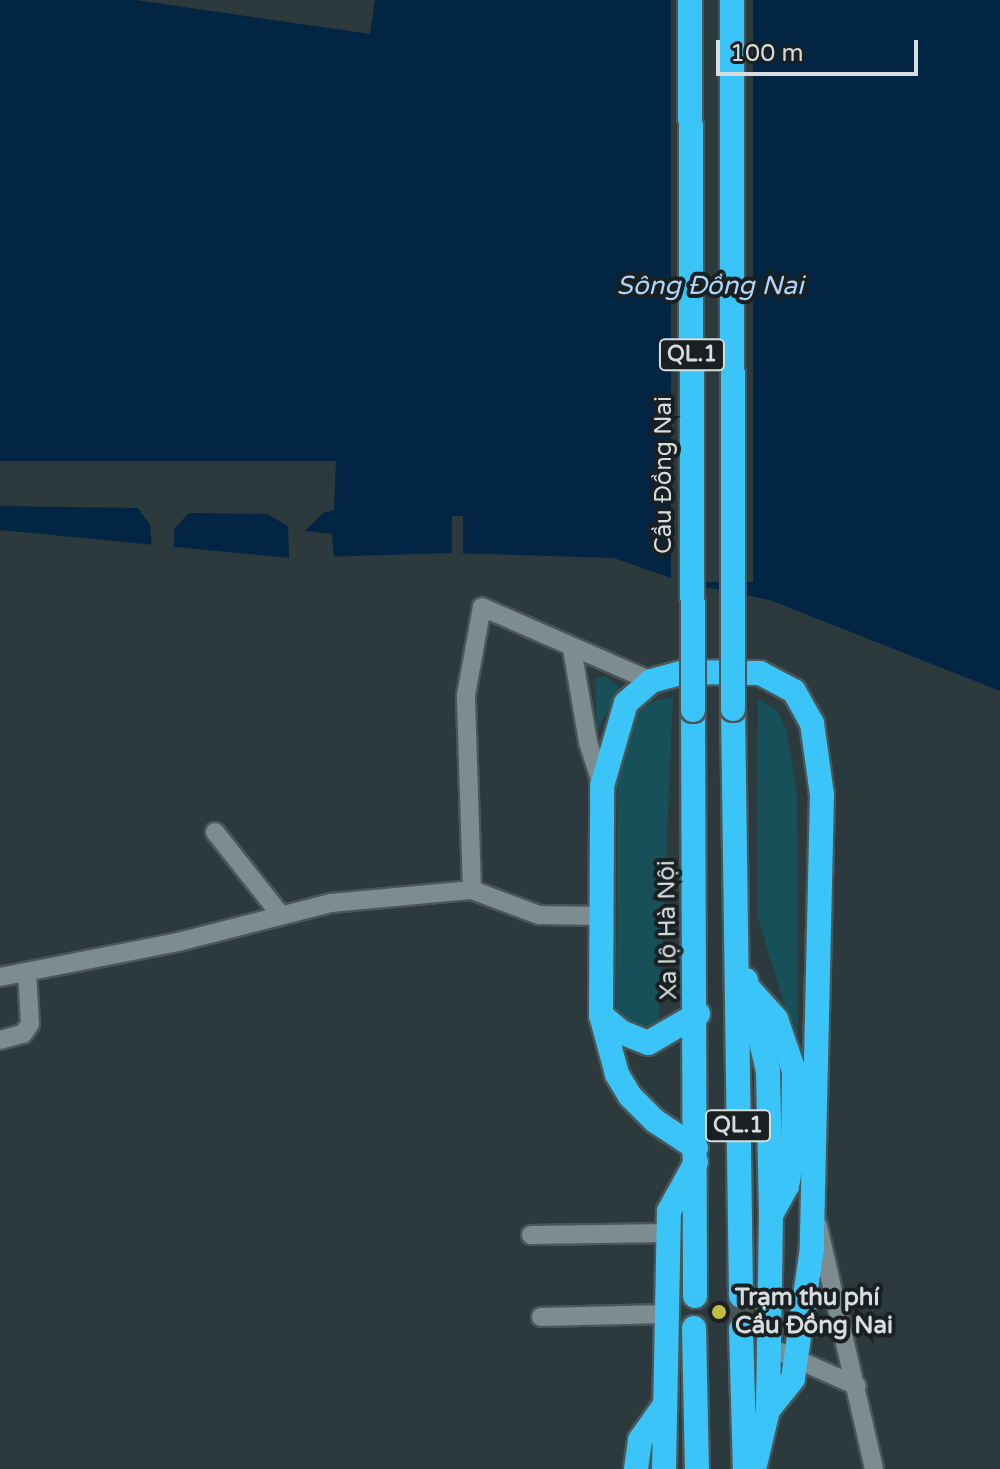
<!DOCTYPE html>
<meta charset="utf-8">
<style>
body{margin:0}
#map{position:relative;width:1000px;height:1469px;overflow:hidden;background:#2d3a3d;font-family:"Varela Round",sans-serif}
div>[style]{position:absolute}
.green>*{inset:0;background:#175058}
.water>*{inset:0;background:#022543}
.pier>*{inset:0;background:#2d3a3d;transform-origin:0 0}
.highway-tunnel>*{height:24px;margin-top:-12px;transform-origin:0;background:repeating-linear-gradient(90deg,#465255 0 24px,transparent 0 36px)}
.roads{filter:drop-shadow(2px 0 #4b5657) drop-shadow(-2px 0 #4b5657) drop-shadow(0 2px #4b5657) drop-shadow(0 -2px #4b5657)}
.minor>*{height:18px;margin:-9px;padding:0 9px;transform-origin:9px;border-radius:9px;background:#7d8c8f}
.highway>*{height:24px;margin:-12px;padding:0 12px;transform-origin:12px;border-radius:12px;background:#3bc4f8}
.bridges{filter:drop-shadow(2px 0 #4b5657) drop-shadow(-2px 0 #4b5657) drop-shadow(0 2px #4b5657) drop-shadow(0 -2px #4b5657)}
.highway-bridge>*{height:24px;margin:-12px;padding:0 12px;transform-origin:12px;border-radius:12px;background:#3bc4f8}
.dots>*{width:22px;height:22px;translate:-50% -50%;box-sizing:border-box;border:4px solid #1a2021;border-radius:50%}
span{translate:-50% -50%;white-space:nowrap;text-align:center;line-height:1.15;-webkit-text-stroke:8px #1a2021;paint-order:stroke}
.shield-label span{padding:2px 6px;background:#1a2021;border:2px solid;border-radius:6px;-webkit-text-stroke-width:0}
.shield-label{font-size:22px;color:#d5ddde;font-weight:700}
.street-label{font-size:24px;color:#d5ddde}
.poi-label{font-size:24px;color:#d5ddde;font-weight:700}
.left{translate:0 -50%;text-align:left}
.water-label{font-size:26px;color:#aed6fd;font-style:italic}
.scale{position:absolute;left:716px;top:40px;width:202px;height:36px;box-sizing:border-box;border:4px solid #d5ddde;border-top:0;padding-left:10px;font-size:24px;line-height:28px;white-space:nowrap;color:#d5ddde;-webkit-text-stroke:6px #1a2021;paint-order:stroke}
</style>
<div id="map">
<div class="green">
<div style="clip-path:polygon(605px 676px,619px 687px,597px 731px,595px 678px)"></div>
<div style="clip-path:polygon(673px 697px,659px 1020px,650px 1031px,620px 1023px,616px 1012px,618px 763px,638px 712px,653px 701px)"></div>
<div style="clip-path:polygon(758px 698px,778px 711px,787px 732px,797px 793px,798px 1050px,757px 915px)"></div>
</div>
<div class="water">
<div style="clip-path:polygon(0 0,1000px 0,1000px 691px,770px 600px,685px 583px,614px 558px,451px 553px,289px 558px,0 530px)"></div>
</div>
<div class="pier">
<div style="clip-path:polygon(136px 0,375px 0,370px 34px)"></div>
<div style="left:671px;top:0;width:82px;height:582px"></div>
<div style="clip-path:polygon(0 461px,336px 461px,334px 510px,323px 513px,305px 531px,332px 534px,334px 558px,289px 558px,288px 526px,267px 514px,189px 513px,174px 529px,174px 547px,152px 547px,150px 525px,138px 508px,0 506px)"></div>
<div style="left:452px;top:516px;width:11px;height:37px"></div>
</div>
<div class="highway-tunnel">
<div style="left:741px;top:1296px;width:33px;rotate:90deg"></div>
</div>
<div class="roads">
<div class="minor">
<div style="left:572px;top:649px;width:94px;rotate:80.2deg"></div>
<div style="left:588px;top:742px;width:46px;rotate:72.3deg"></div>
<div style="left:215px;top:832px;width:105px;rotate:51.6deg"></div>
<div style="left:472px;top:890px;width:195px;rotate:-91.8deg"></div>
<div style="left:466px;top:695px;width:89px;rotate:-79.7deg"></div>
<div style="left:482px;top:607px;width:184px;rotate:23.6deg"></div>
<div style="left:0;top:977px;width:181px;rotate:-11.1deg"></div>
<div style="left:178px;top:942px;width:158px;rotate:-14.3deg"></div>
<div style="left:331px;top:903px;width:142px;rotate:-5.3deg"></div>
<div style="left:472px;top:890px;width:72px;rotate:20.5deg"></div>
<div style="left:539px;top:915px;width:61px;rotate:0.9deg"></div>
<div style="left:0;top:1040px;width:24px;rotate:-15deg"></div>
<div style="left:23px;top:1034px;width:12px;rotate:-55deg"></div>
<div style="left:30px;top:1024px;width:52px;rotate:-93.3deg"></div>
<div style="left:818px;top:1226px;width:249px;rotate:77deg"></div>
<div style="left:531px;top:1235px;width:137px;rotate:-0.8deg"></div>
<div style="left:541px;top:1317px;width:125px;rotate:-1.4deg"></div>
<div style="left:769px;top:1347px;width:96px;rotate:23.9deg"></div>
</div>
<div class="highway">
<div style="left:733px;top:709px;width:587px;rotate:89.22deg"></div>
<div style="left:693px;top:710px;width:586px;rotate:89.8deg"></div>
<div style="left:746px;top:980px;width:94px;rotate:76.4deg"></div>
<div style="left:768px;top:1071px;width:144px;rotate:88.8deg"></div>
<div style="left:771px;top:1215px;width:195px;rotate:90.9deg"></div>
<div style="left:768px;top:1410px;width:61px;rotate:103.3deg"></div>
<div style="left:751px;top:991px;width:38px;rotate:48deg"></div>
<div style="left:776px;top:1019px;width:55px;rotate:70.9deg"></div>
<div style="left:794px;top:1071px;width:84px;rotate:90.7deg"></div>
<div style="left:793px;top:1155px;width:32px;rotate:101deg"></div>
<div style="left:787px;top:1186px;width:31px;rotate:119deg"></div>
<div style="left:601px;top:1015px;width:26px;rotate:40deg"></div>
<div style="left:621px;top:1032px;width:29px;rotate:22deg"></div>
<div style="left:648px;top:1043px;width:58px;rotate:-30.1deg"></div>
<div style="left:696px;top:1148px;width:49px;rotate:-146.6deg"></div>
<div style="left:655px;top:1121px;width:35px;rotate:-135deg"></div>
<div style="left:630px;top:1096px;width:26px;rotate:-121deg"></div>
<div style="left:617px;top:1074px;width:61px;rotate:-105.2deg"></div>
<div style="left:601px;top:1015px;width:229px;rotate:-89.7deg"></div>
<div style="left:602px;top:786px;width:86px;rotate:-73.9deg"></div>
<div style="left:626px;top:703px;width:33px;rotate:-41deg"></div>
<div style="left:651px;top:681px;width:35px;rotate:-15deg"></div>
<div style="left:685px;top:672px;width:75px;rotate:0.8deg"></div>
<div style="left:760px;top:673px;width:38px;rotate:28deg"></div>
<div style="left:794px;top:691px;width:37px;rotate:61deg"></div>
<div style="left:812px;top:723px;width:73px;rotate:82.1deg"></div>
<div style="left:822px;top:795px;width:453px;rotate:91.3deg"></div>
<div style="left:812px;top:1248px;width:132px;rotate:98.3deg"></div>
<div style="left:793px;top:1379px;width:40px;rotate:129deg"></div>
<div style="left:694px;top:1328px;width:141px;rotate:88.8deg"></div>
<div style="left:741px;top:1329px;width:140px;rotate:88.4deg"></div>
<div style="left:636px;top:1469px;width:29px;rotate:-82deg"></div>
<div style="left:640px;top:1440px;width:42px;rotate:-54.8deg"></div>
<div style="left:664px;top:1469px;width:258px;rotate:-88.9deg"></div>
<div style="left:669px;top:1211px;width:56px;rotate:-61.1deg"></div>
</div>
</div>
<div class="bridges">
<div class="highway-bridge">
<div style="left:690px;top:0;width:710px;rotate:89.76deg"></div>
<div style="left:732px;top:0;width:709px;rotate:89.92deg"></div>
</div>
</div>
<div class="dots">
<div style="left:719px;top:1312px;background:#bebe42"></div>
</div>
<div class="shield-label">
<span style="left:692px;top:355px">QL.1</span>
<span style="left:738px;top:1126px">QL.1</span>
</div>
<div class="street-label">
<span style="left:664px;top:475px;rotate:-90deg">Cầu Đồng Nai</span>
<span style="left:668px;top:930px;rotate:-91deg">Xa lộ Hà Nội</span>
</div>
<div class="poi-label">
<span class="left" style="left:735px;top:1312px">Trạm thu phí<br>Cầu Đồng Nai</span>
</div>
<div class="water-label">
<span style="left:710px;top:286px">Sông Đồng Nai</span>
</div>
<div class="scale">100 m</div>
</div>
